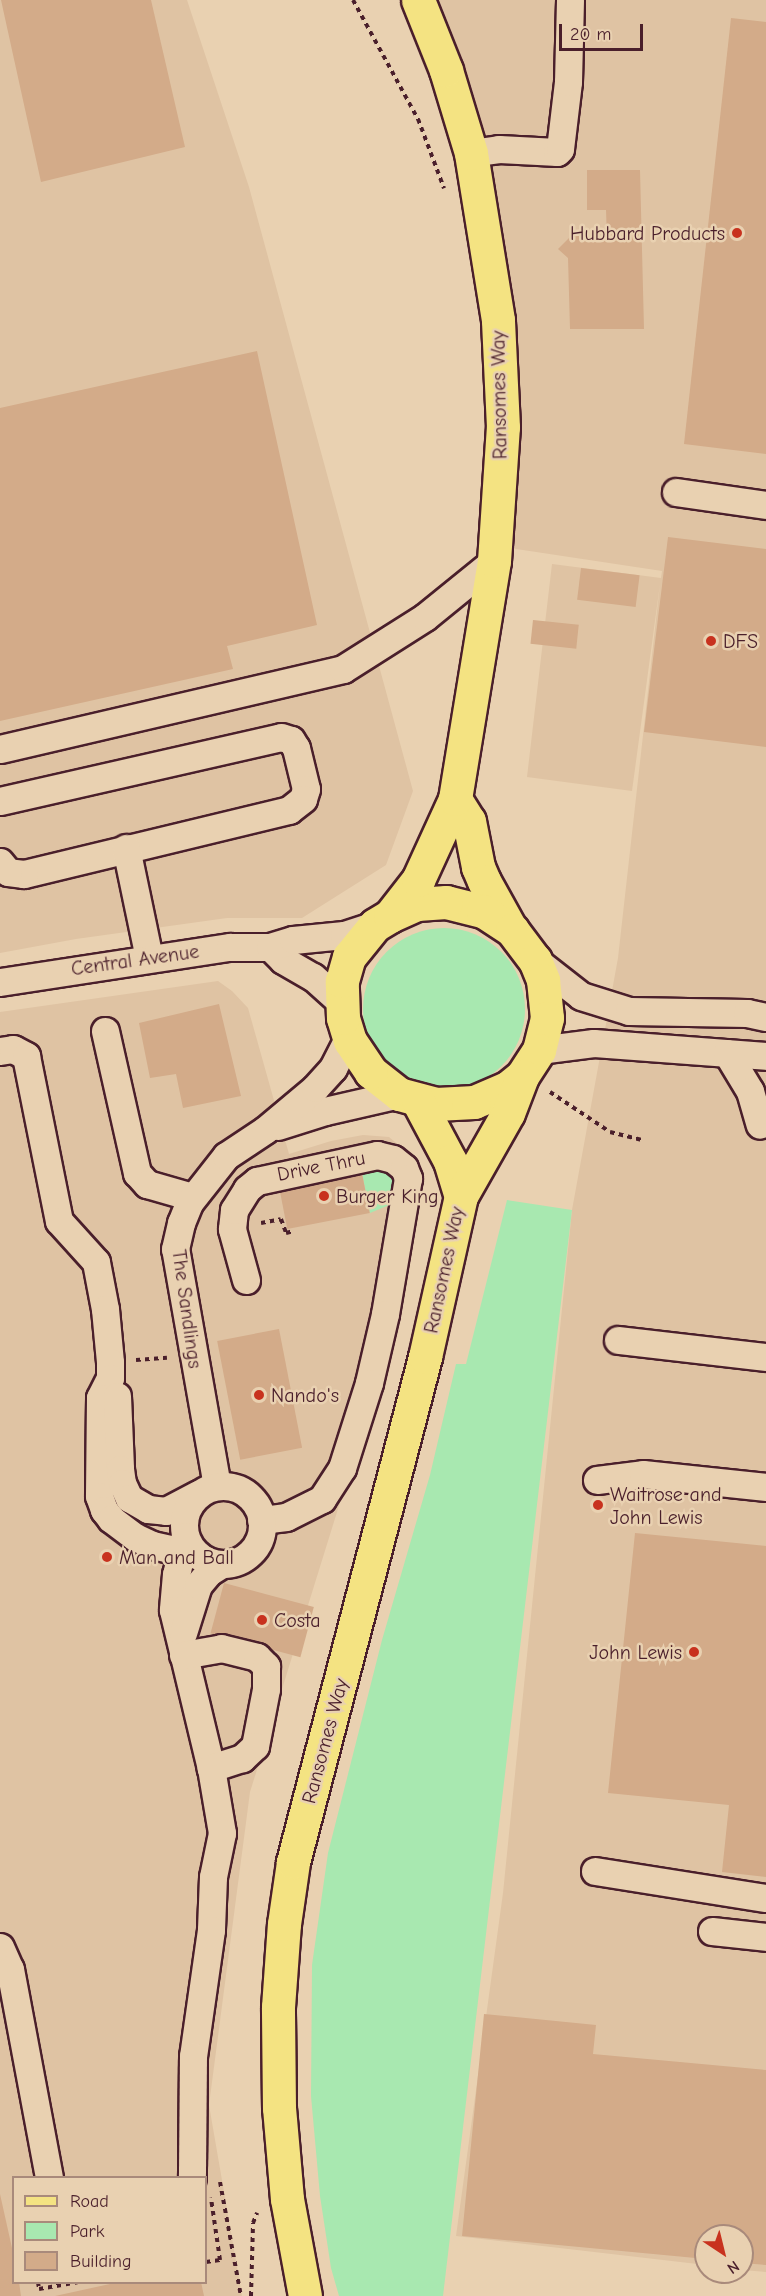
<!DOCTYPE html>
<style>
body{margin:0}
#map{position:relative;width:766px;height:2296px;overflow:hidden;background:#e9d1b1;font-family:"Comic Neue",sans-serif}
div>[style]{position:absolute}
.built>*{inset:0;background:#dfc3a3}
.green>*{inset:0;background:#a8e8b0}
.round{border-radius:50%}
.building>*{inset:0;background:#d3ab89;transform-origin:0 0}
.path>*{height:4px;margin-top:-2px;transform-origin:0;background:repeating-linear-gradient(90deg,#4a1f2b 0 4.5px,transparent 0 9px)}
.roads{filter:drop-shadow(2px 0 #4a1f2b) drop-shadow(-2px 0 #4a1f2b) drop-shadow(0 2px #4a1f2b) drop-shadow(0 -2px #4a1f2b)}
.minor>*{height:27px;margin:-13.5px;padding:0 13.5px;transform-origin:13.5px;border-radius:13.5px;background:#e9d1b1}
.minor>.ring{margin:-13.5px;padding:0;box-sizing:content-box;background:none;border:27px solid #e9d1b1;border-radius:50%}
.major>*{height:33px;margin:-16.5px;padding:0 16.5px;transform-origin:16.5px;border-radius:16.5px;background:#f4e382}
.dots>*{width:16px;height:16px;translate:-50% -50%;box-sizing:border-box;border:3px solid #e9d1b1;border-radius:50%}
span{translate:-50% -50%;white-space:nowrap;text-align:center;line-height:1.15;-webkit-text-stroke:5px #e9d1b1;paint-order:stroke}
.poi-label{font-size:20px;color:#4a1f2b}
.right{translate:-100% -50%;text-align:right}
.left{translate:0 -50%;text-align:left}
.street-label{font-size:20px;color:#4a1f2b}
.legend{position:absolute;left:12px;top:2176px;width:195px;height:108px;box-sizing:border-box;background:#e9d1b1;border:2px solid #a98a7b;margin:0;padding:8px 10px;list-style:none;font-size:18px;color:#4a1f2b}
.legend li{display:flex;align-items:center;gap:12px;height:30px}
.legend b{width:30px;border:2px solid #a98a7b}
.north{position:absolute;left:694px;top:2224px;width:60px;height:60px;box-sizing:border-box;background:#e9d1b1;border:2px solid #a98a7b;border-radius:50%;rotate:145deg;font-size:16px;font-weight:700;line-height:24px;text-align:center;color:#4a1f2b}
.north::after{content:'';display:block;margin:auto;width:21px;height:27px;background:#c8321e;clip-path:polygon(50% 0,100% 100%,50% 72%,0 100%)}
.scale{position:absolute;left:559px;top:24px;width:84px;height:27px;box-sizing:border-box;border:3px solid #4a1f2b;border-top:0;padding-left:8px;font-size:18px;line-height:21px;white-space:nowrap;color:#4a1f2b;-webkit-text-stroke:4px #e9d1b1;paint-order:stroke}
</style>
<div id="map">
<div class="built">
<div style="clip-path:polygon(0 0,187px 0,249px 187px,413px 791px,386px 865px,302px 918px,227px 918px,76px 939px,0 953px)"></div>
<div style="clip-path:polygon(418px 0,766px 0,766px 2272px,742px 2270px,742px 2236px,706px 2236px,706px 2265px,456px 2236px,503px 1893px,572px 1210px,618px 958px,660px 584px,632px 791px,527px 777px,552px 564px,661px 578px,662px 571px,496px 546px,498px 320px)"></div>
<div style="clip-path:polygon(evenodd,218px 981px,232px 991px,248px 1008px,289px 1154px,331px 1141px,363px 1135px,389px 1137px,406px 1151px,415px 1163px,374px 1393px,250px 1792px,209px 2105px,242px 2296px,0 2296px,0 1012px,218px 981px,14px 2178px,206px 2178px,206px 2282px,14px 2282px,14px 2178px)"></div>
</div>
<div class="green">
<div class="round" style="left:363px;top:928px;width:162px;height:162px"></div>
<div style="clip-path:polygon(384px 1167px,399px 1182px,394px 1203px,370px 1213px,361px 1168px)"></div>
<div style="clip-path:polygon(507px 1200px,572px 1210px,443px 2296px,339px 2296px,331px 2268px,320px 2196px,311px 2096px,312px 1965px,328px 1853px,382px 1640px,430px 1475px,456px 1364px,466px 1364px)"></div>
</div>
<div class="building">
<div style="clip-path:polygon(1px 0,151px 0,185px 147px,41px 182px)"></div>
<div style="clip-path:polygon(731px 18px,766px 22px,766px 454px,684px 444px)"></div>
<div style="clip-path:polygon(587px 170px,640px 170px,644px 329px,570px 329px,568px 258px,558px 249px,577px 230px,586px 239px,607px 239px,606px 210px,587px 210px)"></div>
<div style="clip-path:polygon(257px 351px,317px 625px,227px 646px,233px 669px,0 721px,0 408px)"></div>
<div style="clip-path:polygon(668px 537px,766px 549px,766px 747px,644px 732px)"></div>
<div style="left:581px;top:568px;width:59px;height:32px;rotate:7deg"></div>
<div style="left:533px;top:620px;width:46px;height:24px;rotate:6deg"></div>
<div style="clip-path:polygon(219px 1004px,241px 1096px,183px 1108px,176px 1074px,150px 1078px,139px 1023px)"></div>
<div style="left:360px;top:1163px;width:51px;height:84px;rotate:79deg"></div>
<div style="left:279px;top:1329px;width:121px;height:63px;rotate:79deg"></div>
<div style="clip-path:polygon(635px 1533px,766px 1546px,766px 1877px,722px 1872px,729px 1805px,608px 1793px)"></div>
<div style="left:224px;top:1583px;width:93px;height:52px;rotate:15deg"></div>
<div style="clip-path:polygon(484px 2014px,596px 2025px,593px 2054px,766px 2070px,766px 2265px,742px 2263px,742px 2236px,706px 2236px,706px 2259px,462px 2236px)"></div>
<div style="clip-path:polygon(0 2194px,14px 2257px,14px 2282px,19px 2282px,21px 2296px,0 2296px)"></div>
<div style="clip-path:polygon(119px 2282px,201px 2282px,204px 2296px,55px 2296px)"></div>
</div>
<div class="path">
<div style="left:353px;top:0;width:136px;rotate:61.4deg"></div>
<div style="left:418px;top:119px;width:74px;rotate:69.4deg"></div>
<div style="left:550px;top:1092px;width:72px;rotate:33.7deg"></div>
<div style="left:610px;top:1132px;width:34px;rotate:14deg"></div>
<div style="left:261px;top:1223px;width:20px;rotate:-11deg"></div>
<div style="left:281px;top:1219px;width:15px;rotate:70deg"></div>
<div style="left:286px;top:1233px;width:8px;rotate:-14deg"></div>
<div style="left:136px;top:1360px;width:31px;rotate:-4deg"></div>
<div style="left:220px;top:2182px;width:116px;rotate:79.6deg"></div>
<div style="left:206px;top:2262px;width:14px;rotate:-8deg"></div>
<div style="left:220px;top:2260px;width:63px;rotate:-98.3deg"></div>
<div style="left:38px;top:2282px;width:7px;rotate:82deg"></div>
<div style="left:39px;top:2289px;width:39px;rotate:-10deg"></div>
<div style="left:251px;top:2296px;width:73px;rotate:-88.4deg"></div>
<div style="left:253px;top:2223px;width:11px;rotate:-68deg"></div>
</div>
<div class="roads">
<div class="minor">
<div style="left:471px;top:153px;width:28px;rotate:-8deg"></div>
<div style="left:499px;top:149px;width:58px;rotate:3deg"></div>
<div style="left:557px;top:152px;width:4px;rotate:-45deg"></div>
<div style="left:560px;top:149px;width:67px;rotate:-83.2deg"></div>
<div style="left:568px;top:82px;width:82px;rotate:-88.6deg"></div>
<div style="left:676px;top:492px;width:91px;rotate:8.2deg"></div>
<div style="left:0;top:749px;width:352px;rotate:-13.1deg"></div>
<div style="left:343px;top:669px;width:97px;rotate:-32.4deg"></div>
<div style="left:425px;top:617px;width:89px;rotate:-39.1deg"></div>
<div style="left:0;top:801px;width:288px;rotate:-12.8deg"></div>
<div style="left:281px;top:737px;width:10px;rotate:17deg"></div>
<div style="left:291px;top:740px;width:9px;rotate:58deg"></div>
<div style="left:296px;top:748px;width:42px;rotate:76.3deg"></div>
<div style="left:306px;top:789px;width:10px;rotate:107deg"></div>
<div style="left:303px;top:799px;width:18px;rotate:142deg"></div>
<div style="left:289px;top:810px;width:273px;rotate:166.4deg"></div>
<div style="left:24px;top:874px;width:16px;rotate:-173deg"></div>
<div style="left:8px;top:872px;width:13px;rotate:-129deg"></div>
<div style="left:126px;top:848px;width:112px;rotate:78.2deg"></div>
<div style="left:270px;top:947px;width:18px;rotate:45deg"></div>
<div style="left:283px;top:960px;width:34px;rotate:30deg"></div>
<div style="left:313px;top:977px;width:40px;rotate:42deg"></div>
<div style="left:535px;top:960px;width:58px;rotate:38deg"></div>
<div style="left:581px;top:996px;width:50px;rotate:17.4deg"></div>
<div style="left:629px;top:1011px;width:118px;rotate:1deg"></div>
<div style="left:747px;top:1013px;width:19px;rotate:12deg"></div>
<div style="left:0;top:982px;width:233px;rotate:-8.7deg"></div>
<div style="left:230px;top:947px;width:40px"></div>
<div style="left:270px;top:947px;width:24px;rotate:-17deg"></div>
<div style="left:293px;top:940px;width:51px;rotate:-5.6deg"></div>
<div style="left:344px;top:935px;width:33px;rotate:-18deg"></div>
<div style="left:105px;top:1031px;width:146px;rotate:77.3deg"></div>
<div style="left:137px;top:1173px;width:15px;rotate:48deg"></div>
<div style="left:147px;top:1184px;width:47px;rotate:16.1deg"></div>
<div style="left:539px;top:1050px;width:55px;rotate:-7.3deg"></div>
<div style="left:594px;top:1043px;width:172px;rotate:4.3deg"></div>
<div style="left:0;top:1051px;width:13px;rotate:-9deg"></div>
<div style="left:13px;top:1049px;width:15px;rotate:28deg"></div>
<div style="left:26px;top:1056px;width:168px;rotate:78.7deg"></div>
<div style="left:59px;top:1221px;width:55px;rotate:47.9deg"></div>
<div style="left:96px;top:1262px;width:48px;rotate:79.2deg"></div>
<div style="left:105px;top:1309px;width:53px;rotate:84.6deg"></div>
<div style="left:110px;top:1362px;width:16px;rotate:90deg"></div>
<div style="left:110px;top:1378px;width:22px;rotate:117deg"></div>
<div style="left:100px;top:1398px;width:98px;rotate:90.6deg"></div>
<div style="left:99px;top:1496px;width:15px;rotate:70deg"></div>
<div style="left:104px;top:1510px;width:11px;rotate:52deg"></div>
<div style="left:111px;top:1519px;width:30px;rotate:37deg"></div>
<div style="left:135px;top:1537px;width:19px;rotate:25deg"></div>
<div style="left:152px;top:1545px;width:46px;rotate:12.5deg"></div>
<div style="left:727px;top:1053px;width:44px;rotate:58.8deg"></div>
<div style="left:750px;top:1091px;width:35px;rotate:74deg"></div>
<div style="left:278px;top:1126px;width:49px;rotate:-17.7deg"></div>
<div style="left:325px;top:1111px;width:76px;rotate:-12.9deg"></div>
<div style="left:246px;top:1280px;width:53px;rotate:-105.4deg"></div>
<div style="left:232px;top:1229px;width:19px;rotate:-84deg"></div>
<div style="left:234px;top:1210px;width:25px;rotate:-58deg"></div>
<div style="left:247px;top:1189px;width:13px;rotate:-39deg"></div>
<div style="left:257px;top:1181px;width:123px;rotate:-12.2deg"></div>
<div style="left:377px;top:1155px;width:16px;rotate:14deg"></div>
<div style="left:393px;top:1159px;width:14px;rotate:39deg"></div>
<div style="left:404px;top:1168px;width:11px;rotate:68deg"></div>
<div style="left:408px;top:1178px;width:138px;rotate:99.6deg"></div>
<div style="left:385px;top:1314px;width:71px;rotate:103.1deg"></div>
<div style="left:369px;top:1383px;width:89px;rotate:107.6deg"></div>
<div style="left:342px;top:1468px;width:37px;rotate:123deg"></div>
<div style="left:322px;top:1499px;width:40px;rotate:153.4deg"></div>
<div style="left:286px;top:1517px;width:25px;rotate:173deg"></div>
<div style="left:618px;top:1340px;width:149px;rotate:6.6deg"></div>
<div style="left:117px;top:1396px;width:73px;rotate:87.6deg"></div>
<div style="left:120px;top:1469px;width:14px;rotate:82deg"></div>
<div style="left:122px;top:1483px;width:17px;rotate:65deg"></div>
<div style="left:129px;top:1498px;width:22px;rotate:30deg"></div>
<div style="left:148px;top:1509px;width:18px;rotate:6deg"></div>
<div style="left:166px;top:1511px;width:36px;rotate:-28deg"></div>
<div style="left:597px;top:1480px;width:46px;rotate:-7.4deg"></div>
<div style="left:643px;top:1474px;width:124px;rotate:6deg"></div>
<div style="left:217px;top:1486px;width:241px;rotate:-100deg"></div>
<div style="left:175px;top:1249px;width:27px;rotate:-77deg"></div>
<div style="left:181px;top:1223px;width:22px;rotate:-68deg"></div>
<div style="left:189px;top:1203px;width:60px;rotate:-51.8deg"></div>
<div style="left:226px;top:1156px;width:47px;rotate:-33.7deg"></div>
<div style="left:265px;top:1130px;width:65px;rotate:-40deg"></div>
<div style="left:315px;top:1088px;width:27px;rotate:-48deg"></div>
<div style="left:333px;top:1068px;width:36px;rotate:-63deg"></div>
<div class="ring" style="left:184px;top:1486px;width:51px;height:51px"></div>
<div style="left:185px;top:1536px;width:39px;rotate:103deg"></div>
<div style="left:176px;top:1574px;width:36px;rotate:95deg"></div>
<div style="left:173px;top:1610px;width:163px;rotate:76.5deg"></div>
<div style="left:211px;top:1768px;width:66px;rotate:80.4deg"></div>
<div style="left:222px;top:1833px;width:45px;rotate:101.6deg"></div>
<div style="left:213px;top:1877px;width:53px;rotate:92.2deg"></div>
<div style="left:211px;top:1930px;width:127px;rotate:98.1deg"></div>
<div style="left:193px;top:2056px;width:122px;rotate:90.5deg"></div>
<div style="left:183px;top:1633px;width:50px;rotate:-72.6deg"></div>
<div style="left:198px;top:1585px;width:17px;rotate:-50deg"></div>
<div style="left:209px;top:1572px;width:15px;rotate:-32deg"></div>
<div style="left:183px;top:1655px;width:39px;rotate:-10deg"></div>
<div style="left:221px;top:1648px;width:37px;rotate:14deg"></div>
<div style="left:257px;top:1657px;width:13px;rotate:45deg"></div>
<div style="left:266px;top:1666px;width:23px;rotate:90deg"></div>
<div style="left:266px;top:1689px;width:58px;rotate:100.9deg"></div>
<div style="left:255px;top:1746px;width:18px;rotate:137deg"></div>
<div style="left:242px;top:1758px;width:33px;rotate:162deg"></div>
<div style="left:595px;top:1871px;width:173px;rotate:9deg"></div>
<div style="left:712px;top:1931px;width:54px;rotate:6.3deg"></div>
<div style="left:0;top:1947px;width:24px;rotate:66deg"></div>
<div style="left:10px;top:1969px;width:213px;rotate:79.4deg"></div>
</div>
<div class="major">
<div style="left:455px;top:799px;width:26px;rotate:58deg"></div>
<div style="left:469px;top:821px;width:47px;rotate:78.9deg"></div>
<div style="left:478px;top:867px;width:15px;rotate:67deg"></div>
<div style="left:484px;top:881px;width:54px;rotate:61deg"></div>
<div style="left:446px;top:902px;width:38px;rotate:14deg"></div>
<div style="left:483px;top:911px;width:35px;rotate:33deg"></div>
<div style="left:512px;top:930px;width:38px;rotate:53deg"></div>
<div style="left:535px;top:960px;width:22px;rotate:68deg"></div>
<div style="left:543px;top:980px;width:38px;rotate:84deg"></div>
<div style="left:547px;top:1018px;width:33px;rotate:104deg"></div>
<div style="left:539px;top:1050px;width:31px;rotate:123deg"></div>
<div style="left:522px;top:1076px;width:19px;rotate:141deg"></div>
<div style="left:507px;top:1088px;width:36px;rotate:157deg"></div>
<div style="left:474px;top:1102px;width:38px;rotate:177deg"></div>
<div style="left:436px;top:1104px;width:38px;rotate:-165deg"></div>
<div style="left:399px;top:1094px;width:36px;rotate:-142deg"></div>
<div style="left:371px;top:1072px;width:37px;rotate:-124deg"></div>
<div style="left:350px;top:1041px;width:24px;rotate:-107deg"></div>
<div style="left:343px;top:1018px;width:37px;rotate:-92deg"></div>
<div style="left:342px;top:981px;width:25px;rotate:-74deg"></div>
<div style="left:349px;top:957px;width:41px;rotate:-50.9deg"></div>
<div style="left:375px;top:925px;width:17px;rotate:-31deg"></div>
<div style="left:390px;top:916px;width:30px;rotate:-24deg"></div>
<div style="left:417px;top:904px;width:29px;rotate:-4deg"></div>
<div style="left:390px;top:916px;width:46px;rotate:-52.1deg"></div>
<div style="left:418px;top:880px;width:89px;rotate:-65.4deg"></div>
<div style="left:455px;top:799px;width:241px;rotate:-80.7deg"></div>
<div style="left:494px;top:561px;width:134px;rotate:-86.2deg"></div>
<div style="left:503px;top:427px;width:107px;rotate:-92.7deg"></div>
<div style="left:498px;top:320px;width:169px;rotate:-99.2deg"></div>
<div style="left:471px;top:153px;width:87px;rotate:-106.8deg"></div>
<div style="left:446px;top:70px;width:75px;rotate:-111.8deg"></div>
<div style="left:418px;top:1101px;width:68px;rotate:61.9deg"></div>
<div style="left:450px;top:1161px;width:37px;rotate:73deg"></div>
<div style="left:305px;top:2296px;width:99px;rotate:-100.5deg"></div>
<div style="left:287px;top:2199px;width:91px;rotate:-95deg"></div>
<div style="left:279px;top:2108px;width:101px;rotate:-90.6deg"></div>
<div style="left:278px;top:2007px;width:83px;rotate:-85.9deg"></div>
<div style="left:284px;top:1924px;width:63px;rotate:-81.7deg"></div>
<div style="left:293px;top:1862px;width:522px;rotate:-75.35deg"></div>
<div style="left:425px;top:1357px;width:165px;rotate:-77.4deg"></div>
<div style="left:461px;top:1196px;width:95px;rotate:-60.5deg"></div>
<div style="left:508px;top:1113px;width:40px;rotate:-69deg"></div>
</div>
</div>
<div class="dots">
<div style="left:737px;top:233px;background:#c8321e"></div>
<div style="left:711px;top:641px;background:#c8321e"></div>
<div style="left:324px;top:1196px;background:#c8321e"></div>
<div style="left:259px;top:1395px;background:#c8321e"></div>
<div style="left:598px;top:1505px;background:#c8321e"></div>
<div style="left:107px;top:1557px;background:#c8321e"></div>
<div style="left:262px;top:1620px;background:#c8321e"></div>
<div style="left:694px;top:1652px;background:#c8321e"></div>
</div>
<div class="poi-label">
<span class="right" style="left:725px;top:233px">Hubbard Products</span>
<span class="left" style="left:723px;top:641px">DFS</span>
<span class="left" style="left:336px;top:1196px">Burger King</span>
<span class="left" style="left:271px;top:1395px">Nando's</span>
<span class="left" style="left:610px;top:1506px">Waitrose and<br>John Lewis</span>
<span class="left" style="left:119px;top:1557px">Man and Ball</span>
<span class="left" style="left:274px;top:1620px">Costa</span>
<span class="right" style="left:682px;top:1652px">John Lewis</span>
</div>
<div class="street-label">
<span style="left:499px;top:395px;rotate:-91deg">Ransomes Way</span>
<span style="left:135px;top:960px;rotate:-8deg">Central Avenue</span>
<span style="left:321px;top:1166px;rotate:-11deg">Drive Thru</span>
<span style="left:444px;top:1270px;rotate:-78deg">Ransomes Way</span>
<span style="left:187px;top:1309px;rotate:82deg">The Sandlings</span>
<span style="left:325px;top:1741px;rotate:-75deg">Ransomes Way</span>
</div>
<ul class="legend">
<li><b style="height:8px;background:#f4e382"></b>Road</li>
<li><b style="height:16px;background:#a8e8b0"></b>Park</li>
<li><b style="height:16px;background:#d3ab89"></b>Building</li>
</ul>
<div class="north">N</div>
<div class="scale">20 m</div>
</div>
